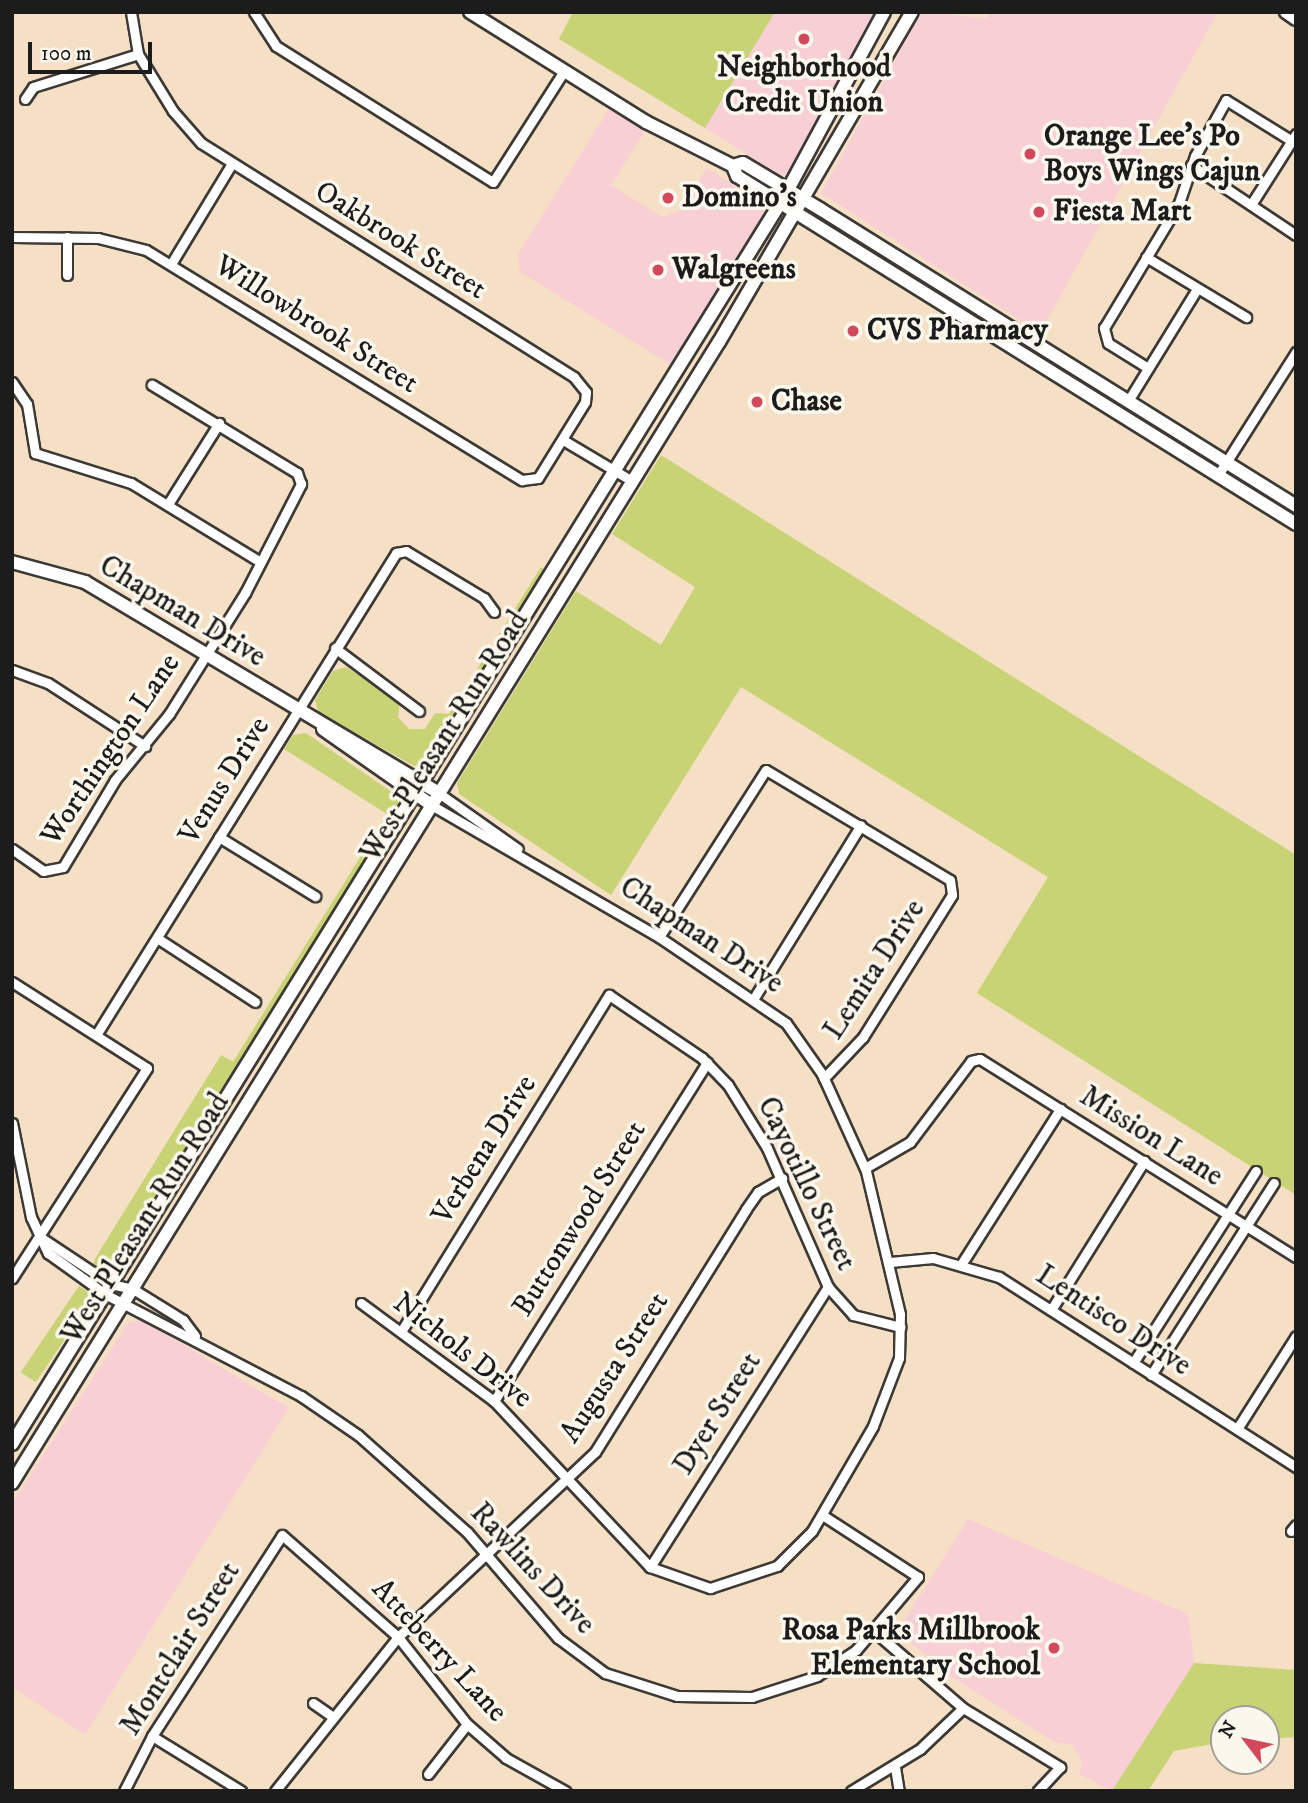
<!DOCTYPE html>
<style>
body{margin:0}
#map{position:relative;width:1308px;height:1803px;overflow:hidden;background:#f5dfc5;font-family:"IM FELL DW Pica",serif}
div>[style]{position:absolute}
.built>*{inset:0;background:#f7cfd5}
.green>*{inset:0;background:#c7d374;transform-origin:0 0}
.roads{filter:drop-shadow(2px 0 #3d3935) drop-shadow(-2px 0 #3d3935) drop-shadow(0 2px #3d3935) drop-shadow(0 -2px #3d3935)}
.street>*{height:9px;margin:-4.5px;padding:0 4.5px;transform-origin:4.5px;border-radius:4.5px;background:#fff}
.secondary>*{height:12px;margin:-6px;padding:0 6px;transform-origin:6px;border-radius:6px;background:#fff}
.dots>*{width:19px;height:19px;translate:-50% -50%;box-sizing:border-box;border:4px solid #fbf7ec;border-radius:50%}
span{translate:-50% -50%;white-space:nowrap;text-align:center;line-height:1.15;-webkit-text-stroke:7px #fbf7ec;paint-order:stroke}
.poi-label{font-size:30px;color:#1c1c1c;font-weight:700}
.left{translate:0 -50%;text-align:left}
.right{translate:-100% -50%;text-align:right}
.street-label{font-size:30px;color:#1c1c1c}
.frame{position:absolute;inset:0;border:14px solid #1c1c1c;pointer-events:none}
.north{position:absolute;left:1210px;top:1705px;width:70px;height:70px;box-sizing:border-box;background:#fbf7ec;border:2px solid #a29f99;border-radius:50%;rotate:302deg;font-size:19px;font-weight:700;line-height:28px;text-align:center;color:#1c1c1c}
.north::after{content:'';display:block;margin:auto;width:24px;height:32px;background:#d1495b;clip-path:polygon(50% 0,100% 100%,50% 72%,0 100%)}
.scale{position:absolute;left:28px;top:42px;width:124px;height:32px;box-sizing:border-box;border:4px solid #1c1c1c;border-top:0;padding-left:9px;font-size:21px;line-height:24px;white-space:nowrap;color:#1c1c1c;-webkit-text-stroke:5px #fbf7ec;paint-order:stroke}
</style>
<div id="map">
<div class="built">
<div style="clip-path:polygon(775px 12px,875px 12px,789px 173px,781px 175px,705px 128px)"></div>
<div style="clip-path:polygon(922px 12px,986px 18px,990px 12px,1218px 12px,1040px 333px,821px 193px)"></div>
<div style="clip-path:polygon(609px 109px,645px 131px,611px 185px,662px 217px,680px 211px,707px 168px,768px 206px,671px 365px,520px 272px,518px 254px)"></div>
<div style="clip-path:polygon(142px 1320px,289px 1408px,85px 1735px,12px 1687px,12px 1504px,128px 1323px)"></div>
<div style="clip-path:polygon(968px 1519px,1188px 1614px,1194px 1663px,1112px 1791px,1079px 1774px,1082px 1762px,1073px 1745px,1054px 1742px,957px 1680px,897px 1632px)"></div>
</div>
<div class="green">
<div style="clip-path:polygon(573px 12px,775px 12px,705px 128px,559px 39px)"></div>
<div style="clip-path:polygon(661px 455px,1296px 855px,1296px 1195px,977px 993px,1048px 877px,741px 687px,611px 895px,459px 794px,457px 783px,576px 591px,661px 645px,695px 587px,612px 534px)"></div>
<div style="clip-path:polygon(541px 567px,545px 570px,425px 764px,414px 766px,318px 712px,315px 700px,333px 671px,346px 667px,400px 701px,398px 717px,409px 729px,425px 729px,435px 713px,449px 714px)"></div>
<div style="clip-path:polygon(306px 733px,396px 795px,399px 805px,108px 1274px,93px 1264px,96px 1257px,221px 1055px,233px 1062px,387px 814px,284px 749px,293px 735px)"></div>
<div style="left:79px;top:1286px;width:18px;height:104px;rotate:34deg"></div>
<div style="clip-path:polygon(1194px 1663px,1296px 1670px,1296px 1737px,1266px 1739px,1266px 1719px,1224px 1719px,1224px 1742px,1174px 1751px,1148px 1791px,1112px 1791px)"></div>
</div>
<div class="roads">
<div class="street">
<div style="left:254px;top:12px;width:40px;rotate:57.1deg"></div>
<div style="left:276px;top:46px;width:256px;rotate:32.1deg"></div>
<div style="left:493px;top:182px;width:132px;rotate:-57.4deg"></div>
<div style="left:25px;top:99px;width:14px;rotate:-56deg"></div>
<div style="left:33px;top:87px;width:110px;rotate:-17.4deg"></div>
<div style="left:1191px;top:165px;width:126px;rotate:33.7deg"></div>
<div style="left:1252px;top:203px;width:82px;rotate:-57.5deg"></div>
<div style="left:12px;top:237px;width:86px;rotate:0.7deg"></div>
<div style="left:98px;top:238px;width:49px;rotate:14deg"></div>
<div style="left:146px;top:250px;width:441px;rotate:31.5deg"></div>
<div style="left:522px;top:480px;width:16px;rotate:-7deg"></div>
<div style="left:538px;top:478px;width:89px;rotate:-58.3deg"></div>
<div style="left:585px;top:402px;width:10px;rotate:-84deg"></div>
<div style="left:586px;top:392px;width:19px;rotate:-129deg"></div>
<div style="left:574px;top:377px;width:440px;rotate:-147.9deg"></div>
<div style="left:201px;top:143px;width:43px;rotate:-131.2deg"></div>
<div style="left:173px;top:111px;width:67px;rotate:-121.6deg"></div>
<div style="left:138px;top:54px;width:43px;rotate:-99.5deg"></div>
<div style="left:67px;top:237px;width:38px;rotate:90deg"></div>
<div style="left:1146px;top:257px;width:117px;rotate:31deg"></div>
<div style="left:171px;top:264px;width:116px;rotate:-58.8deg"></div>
<div style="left:1148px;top:368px;width:47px;rotate:-148deg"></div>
<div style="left:1108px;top:343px;width:16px;rotate:-105deg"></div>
<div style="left:1104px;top:328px;width:146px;rotate:-59deg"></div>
<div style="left:1179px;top:203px;width:50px;rotate:-71.2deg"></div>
<div style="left:1195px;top:156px;width:64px;rotate:-61deg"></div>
<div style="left:1226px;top:100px;width:78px;rotate:31.8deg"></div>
<div style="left:12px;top:382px;width:27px;rotate:56deg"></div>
<div style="left:27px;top:404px;width:50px;rotate:80.7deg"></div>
<div style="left:35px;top:453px;width:101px;rotate:17.4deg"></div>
<div style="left:131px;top:483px;width:150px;rotate:31.4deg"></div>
<div style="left:1128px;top:401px;width:132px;rotate:-58.4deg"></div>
<div style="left:563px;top:440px;width:80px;rotate:30.7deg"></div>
<div style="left:1218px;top:475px;width:146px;rotate:-57.6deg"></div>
<div style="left:168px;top:504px;width:96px;rotate:-57.8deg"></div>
<div style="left:335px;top:648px;width:105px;rotate:36.9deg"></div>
<div style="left:12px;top:670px;width:38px;rotate:20deg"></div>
<div style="left:48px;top:683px;width:116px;rotate:33deg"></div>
<div style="left:440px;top:794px;width:95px;rotate:35.2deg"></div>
<div style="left:219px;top:837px;width:113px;rotate:31.6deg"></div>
<div style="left:12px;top:849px;width:38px;rotate:35deg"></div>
<div style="left:43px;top:871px;width:20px;rotate:-11deg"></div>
<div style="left:63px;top:867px;width:101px;rotate:-59.1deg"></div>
<div style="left:115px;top:780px;width:85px;rotate:-50.7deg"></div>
<div style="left:169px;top:714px;width:143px;rotate:-57.9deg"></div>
<div style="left:245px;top:593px;width:123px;rotate:-62.8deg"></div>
<div style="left:301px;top:484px;width:12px;rotate:-110deg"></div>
<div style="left:297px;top:473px;width:170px;rotate:-148.7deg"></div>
<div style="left:659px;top:937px;width:198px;rotate:-57.4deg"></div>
<div style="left:766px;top:770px;width:214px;rotate:30.9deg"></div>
<div style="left:950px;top:880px;width:15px;rotate:82deg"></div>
<div style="left:952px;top:895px;width:168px;rotate:122.1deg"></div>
<div style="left:863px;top:1037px;width:57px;rotate:133.6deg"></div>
<div style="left:157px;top:938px;width:117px;rotate:33.1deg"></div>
<div style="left:12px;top:982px;width:160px;rotate:32.5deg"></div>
<div style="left:147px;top:1068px;width:250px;rotate:122.7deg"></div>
<div style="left:754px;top:998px;width:203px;rotate:-58.3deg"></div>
<div style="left:96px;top:1035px;width:568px;rotate:-58.1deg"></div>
<div style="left:396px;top:553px;width:10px;rotate:-11deg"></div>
<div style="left:406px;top:551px;width:91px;rotate:31.1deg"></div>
<div style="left:484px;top:598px;width:17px;rotate:54deg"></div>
<div style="left:12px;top:1123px;width:96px;rotate:78.6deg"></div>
<div style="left:31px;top:1217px;width:40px;rotate:65deg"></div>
<div style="left:48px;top:1253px;width:70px;rotate:35.7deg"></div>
<div style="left:105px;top:1294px;width:221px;rotate:27.5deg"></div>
<div style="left:301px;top:1396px;width:69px;rotate:34.4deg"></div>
<div style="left:358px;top:1435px;width:146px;rotate:41.7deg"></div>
<div style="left:467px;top:1532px;width:140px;rotate:49.4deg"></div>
<div style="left:558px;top:1638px;width:59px;rotate:36.7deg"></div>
<div style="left:605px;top:1673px;width:76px;rotate:17.7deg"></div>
<div style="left:677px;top:1696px;width:75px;rotate:0.8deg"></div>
<div style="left:752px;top:1697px;width:68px;rotate:-17.9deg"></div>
<div style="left:817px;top:1676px;width:47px;rotate:-33.7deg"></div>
<div style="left:856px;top:1650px;width:96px;rotate:-49.7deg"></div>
<div style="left:918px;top:1577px;width:114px;rotate:-147.1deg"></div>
<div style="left:865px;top:1168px;width:52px;rotate:-30deg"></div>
<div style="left:910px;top:1142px;width:101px;rotate:-53deg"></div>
<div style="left:971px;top:1061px;width:9px;rotate:-13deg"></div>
<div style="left:980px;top:1059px;width:373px;rotate:32.1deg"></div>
<div style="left:40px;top:1237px;width:85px;rotate:33.5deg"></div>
<div style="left:111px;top:1284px;width:23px;rotate:13deg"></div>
<div style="left:133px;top:1289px;width:59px;rotate:31.8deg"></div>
<div style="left:183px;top:1320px;width:20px;rotate:53deg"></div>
<div style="left:890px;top:1262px;width:43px;rotate:-5.3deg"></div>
<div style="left:933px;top:1258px;width:69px;rotate:16.1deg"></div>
<div style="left:999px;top:1277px;width:353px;rotate:32.6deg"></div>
<div style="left:962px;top:1263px;width:183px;rotate:-57.5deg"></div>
<div style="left:361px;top:1303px;width:165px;rotate:36.4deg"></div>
<div style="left:494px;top:1401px;width:228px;rotate:46.8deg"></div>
<div style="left:650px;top:1567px;width:64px;rotate:19.3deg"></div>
<div style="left:710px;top:1588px;width:71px;rotate:-18.2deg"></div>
<div style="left:777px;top:1566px;width:49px;rotate:-45deg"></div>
<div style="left:812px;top:1531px;width:121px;rotate:-59.8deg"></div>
<div style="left:873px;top:1426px;width:73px;rotate:-69.1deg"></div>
<div style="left:899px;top:1358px;width:44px;rotate:-88.7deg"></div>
<div style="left:900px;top:1314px;width:147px;rotate:-103.4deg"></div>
<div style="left:866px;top:1171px;width:107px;rotate:-114.4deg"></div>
<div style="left:822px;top:1074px;width:62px;rotate:-125.2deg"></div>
<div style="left:786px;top:1023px;width:153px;rotate:-145.9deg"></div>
<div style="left:659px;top:937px;width:261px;rotate:-149.9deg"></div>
<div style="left:1051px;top:1310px;width:176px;rotate:-58deg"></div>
<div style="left:402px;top:1330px;width:394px;rotate:-58.3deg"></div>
<div style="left:609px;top:995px;width:112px;rotate:34.1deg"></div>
<div style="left:702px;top:1058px;width:37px;rotate:46deg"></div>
<div style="left:728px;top:1085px;width:74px;rotate:58.2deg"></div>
<div style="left:767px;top:1148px;width:152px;rotate:66.3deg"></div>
<div style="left:828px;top:1287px;width:38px;rotate:48deg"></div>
<div style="left:853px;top:1315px;width:49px;rotate:14.3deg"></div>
<div style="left:1133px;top:1363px;width:228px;rotate:-57.4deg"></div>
<div style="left:1151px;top:1375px;width:228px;rotate:-57.4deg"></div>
<div style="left:494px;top:1401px;width:400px;rotate:-57.8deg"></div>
<div style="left:1237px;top:1429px;width:110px;rotate:-57.6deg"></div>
<div style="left:1291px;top:1531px;width:8px;rotate:-50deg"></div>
<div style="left:650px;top:1567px;width:332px;rotate:-57.6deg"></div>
<div style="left:875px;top:1632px;width:116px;rotate:40.8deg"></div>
<div style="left:963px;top:1708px;width:114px;rotate:31.3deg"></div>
<div style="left:1060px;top:1767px;width:33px;rotate:133deg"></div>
<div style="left:313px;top:1703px;width:21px;rotate:35deg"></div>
<div style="left:152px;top:1736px;width:105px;rotate:31.7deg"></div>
<div style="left:895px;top:1767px;width:24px;rotate:81deg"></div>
<div style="left:428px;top:1774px;width:63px;rotate:-52deg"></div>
<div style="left:124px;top:1791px;width:62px;rotate:-63deg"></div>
<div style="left:152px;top:1736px;width:239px;rotate:-57.1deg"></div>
<div style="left:282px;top:1535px;width:154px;rotate:41.3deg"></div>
<div style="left:398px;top:1637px;width:111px;rotate:51.6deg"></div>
<div style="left:467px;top:1724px;width:52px;rotate:41.1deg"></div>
<div style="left:506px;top:1758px;width:68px;rotate:29.2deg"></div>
<div style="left:275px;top:1791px;width:197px;rotate:-51.4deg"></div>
<div style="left:398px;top:1637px;width:270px;rotate:-43.2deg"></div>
<div style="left:595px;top:1452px;width:286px;rotate:-58.1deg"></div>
<div style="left:746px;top:1209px;width:21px;rotate:-55deg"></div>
<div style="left:758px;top:1192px;width:28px;rotate:-30deg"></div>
<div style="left:851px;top:1791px;width:81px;rotate:-31.3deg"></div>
<div style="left:920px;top:1749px;width:59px;rotate:-43.6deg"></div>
</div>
<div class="secondary">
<div style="left:470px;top:12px;width:208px;rotate:32deg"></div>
<div style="left:646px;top:122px;width:97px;rotate:26.8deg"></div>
<div style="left:733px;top:166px;width:10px;rotate:-17deg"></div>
<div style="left:743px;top:163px;width:90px;rotate:30.9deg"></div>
<div style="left:820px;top:209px;width:561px;rotate:31.96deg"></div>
<div style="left:1286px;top:12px;width:12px;rotate:35deg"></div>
<div style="left:733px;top:166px;width:11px;rotate:68deg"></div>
<div style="left:737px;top:176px;width:658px;rotate:31.9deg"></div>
<div style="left:12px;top:562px;width:76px;rotate:15.3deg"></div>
<div style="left:85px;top:582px;width:413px;rotate:30.8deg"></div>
<div style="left:323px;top:729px;width:134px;rotate:35deg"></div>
<div style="left:12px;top:1444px;width:1467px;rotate:-58.24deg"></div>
<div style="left:784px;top:197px;width:210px;rotate:-61.6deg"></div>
<div style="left:12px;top:1483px;width:1342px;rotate:-58.22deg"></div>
<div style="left:719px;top:342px;width:382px;rotate:-59.7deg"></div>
</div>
</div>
<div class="dots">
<div style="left:804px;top:39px;background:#d1495b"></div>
<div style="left:1030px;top:154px;background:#d1495b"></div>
<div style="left:668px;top:198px;background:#d1495b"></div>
<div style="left:1039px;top:212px;background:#d1495b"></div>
<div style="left:658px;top:270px;background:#d1495b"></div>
<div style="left:853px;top:331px;background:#d1495b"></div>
<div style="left:757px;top:402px;background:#d1495b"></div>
<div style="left:1054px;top:1648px;background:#d1495b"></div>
</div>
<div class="poi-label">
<span style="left:804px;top:85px">Neighborhood<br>Credit Union</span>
<span class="left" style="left:1044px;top:154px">Orange Lee's Po<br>Boys Wings Cajun</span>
<span class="left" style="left:682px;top:198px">Domino's</span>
<span class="left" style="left:1053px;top:212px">Fiesta Mart</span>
<span class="left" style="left:672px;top:270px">Walgreens</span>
<span class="left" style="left:867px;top:331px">CVS Pharmacy</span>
<span class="left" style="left:771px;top:402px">Chase</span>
<span class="right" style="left:1040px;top:1648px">Rosa Parks Millbrook<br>Elementary School</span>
</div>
<div class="street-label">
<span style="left:400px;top:241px;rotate:32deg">Oakbrook Street</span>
<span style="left:316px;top:325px;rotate:32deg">Willowbrook Street</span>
<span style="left:182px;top:612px;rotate:31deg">Chapman Drive</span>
<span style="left:445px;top:737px;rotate:-58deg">West Pleasant Run Road</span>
<span style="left:111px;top:750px;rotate:-56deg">Worthington Lane</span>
<span style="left:225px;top:781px;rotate:-58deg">Venus Drive</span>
<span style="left:701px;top:936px;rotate:33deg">Chapman Drive</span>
<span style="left:875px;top:970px;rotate:-57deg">Lemita Drive</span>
<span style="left:1151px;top:1137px;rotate:32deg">Mission Lane</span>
<span style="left:485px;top:1150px;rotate:-58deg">Verbena Drive</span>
<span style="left:806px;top:1184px;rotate:64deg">Cayotillo Street</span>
<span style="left:146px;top:1219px;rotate:-58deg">West Pleasant Run Road</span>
<span style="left:580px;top:1219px;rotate:-58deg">Buttonwood Street</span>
<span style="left:1113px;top:1321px;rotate:33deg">Lentisco Drive</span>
<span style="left:462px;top:1351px;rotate:38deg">Nichols Drive</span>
<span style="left:615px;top:1368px;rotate:-57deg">Augusta Street</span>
<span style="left:718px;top:1414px;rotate:-58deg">Dyer Street</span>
<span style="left:532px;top:1569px;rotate:47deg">Rawlins Drive</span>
<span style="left:181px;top:1649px;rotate:-58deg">Montclair Street</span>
<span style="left:439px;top:1651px;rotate:47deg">Atteberry Lane</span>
</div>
<div class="frame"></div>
<div class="north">N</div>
<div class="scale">100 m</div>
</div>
